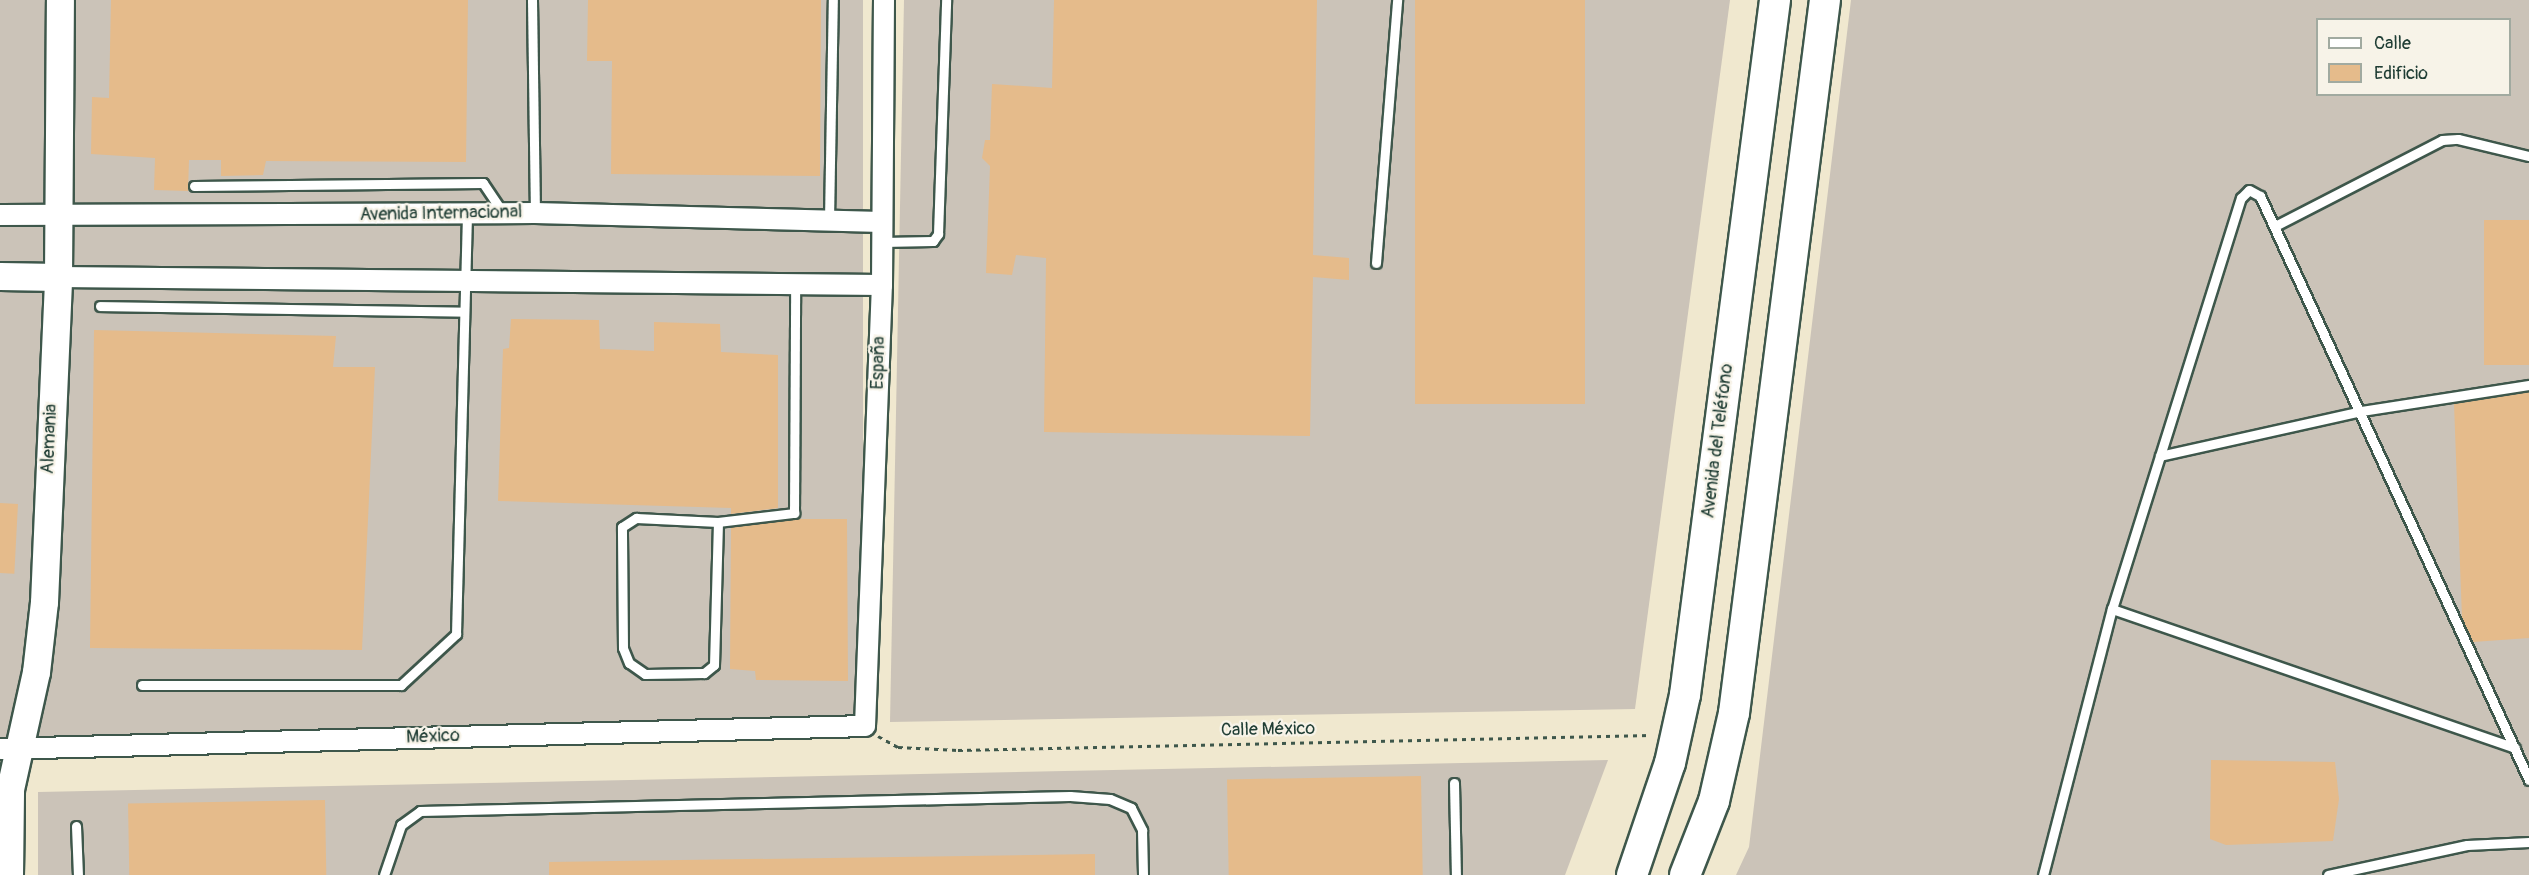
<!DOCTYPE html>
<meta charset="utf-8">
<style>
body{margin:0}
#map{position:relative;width:2529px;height:875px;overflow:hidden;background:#f0e8cf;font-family:Pangolin,sans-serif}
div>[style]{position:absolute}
.industrial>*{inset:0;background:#cbc3b8;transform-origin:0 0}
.building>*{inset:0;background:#e5bb8b;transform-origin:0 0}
.path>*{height:3px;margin-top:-1.5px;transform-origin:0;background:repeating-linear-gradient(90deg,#3e574b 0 4.5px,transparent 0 9px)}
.roads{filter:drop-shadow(2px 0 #3e574b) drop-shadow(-2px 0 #3e574b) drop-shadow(0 2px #3e574b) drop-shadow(0 -2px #3e574b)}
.service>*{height:9px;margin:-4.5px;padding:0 4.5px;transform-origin:4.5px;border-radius:4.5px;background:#fff}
.minor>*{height:20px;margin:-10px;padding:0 10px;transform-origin:10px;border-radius:10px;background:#fff}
.secondary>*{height:27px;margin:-13.5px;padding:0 13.5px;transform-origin:13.5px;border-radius:13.5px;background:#fff}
.primary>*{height:30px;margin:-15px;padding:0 15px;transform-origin:15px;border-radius:15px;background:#fff}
span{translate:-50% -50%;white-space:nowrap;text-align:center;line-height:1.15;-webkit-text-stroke:4.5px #f7f3e8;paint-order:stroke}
.street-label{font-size:18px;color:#1f3d34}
.legend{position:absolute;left:2316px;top:18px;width:195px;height:78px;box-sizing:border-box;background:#f7f3e8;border:2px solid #a1aaa0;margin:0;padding:8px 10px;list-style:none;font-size:18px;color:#1f3d34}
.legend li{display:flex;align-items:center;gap:12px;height:30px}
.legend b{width:30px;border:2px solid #a1aaa0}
</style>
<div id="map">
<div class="industrial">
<div style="left:0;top:0;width:863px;height:738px"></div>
<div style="clip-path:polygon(904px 0,1730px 0,1635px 709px,890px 722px)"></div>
<div style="clip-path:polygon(evenodd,1851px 0,2529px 0,2529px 875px,1736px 875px,1749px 847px,1851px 0,2318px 20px,2510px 20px,2510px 94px,2318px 94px,2318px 20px)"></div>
<div style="clip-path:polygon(1608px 760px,1565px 875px,38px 875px,38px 792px)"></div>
</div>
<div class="building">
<div style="clip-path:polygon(111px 0,468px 0,466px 162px,266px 161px,263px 175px,221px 176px,221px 160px,189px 160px,188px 191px,154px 190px,155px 158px,91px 154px,92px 97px,109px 98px)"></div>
<div style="clip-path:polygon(588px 0,821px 0,820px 176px,611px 174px,612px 61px,587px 61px)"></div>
<div style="clip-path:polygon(1054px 0,1317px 0,1313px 255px,1349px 258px,1349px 280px,1313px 277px,1310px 436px,1044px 432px,1046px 258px,1016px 255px,1012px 275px,986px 273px,990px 166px,982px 158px,985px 140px,990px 140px,992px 84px,1052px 88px)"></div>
<div style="left:1415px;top:0;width:170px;height:404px"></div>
<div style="left:2529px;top:220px;width:145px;height:45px;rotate:90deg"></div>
<div style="clip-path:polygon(511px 319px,599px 320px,600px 349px,654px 351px,654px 322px,720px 324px,721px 352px,778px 355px,778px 508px,731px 514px,731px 508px,498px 501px,503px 349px,509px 348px)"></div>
<div style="clip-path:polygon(94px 330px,336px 336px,333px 367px,375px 367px,362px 650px,90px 648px)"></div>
<div style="clip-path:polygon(2529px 392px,2529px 638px,2473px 642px,2462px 618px,2454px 404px)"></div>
<div style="left:0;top:503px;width:18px;height:70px;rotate:3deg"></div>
<div style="clip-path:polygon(798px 519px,847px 519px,848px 681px,756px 680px,755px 671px,730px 669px,731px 527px)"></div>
<div style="clip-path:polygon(2211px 760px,2335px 762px,2339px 799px,2333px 841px,2226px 845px,2210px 839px)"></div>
<div style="left:1421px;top:776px;width:99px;height:194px;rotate:89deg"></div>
<div style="left:325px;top:800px;width:75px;height:197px;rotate:89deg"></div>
<div style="clip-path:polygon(1095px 854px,1095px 875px,549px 875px,549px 862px)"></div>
</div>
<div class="path">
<div style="left:878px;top:736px;width:23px;rotate:29deg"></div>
<div style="left:898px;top:747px;width:60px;rotate:2.9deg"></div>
<div style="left:958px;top:750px;width:693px;rotate:-1.24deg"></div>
</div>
<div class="roads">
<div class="service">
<div style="left:532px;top:0;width:213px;rotate:89.2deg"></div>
<div style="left:194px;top:186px;width:289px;rotate:-0.6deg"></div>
<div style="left:483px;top:183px;width:37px;rotate:56deg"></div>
<div style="left:829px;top:220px;width:220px;rotate:-89deg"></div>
<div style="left:2275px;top:226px;width:188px;rotate:-27.2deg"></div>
<div style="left:2442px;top:140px;width:16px;rotate:-4deg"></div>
<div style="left:2458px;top:139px;width:73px;rotate:13.5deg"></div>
<div style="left:882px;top:242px;width:51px;rotate:-1.1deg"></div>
<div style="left:933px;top:241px;width:9px;rotate:-54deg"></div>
<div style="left:938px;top:234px;width:234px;rotate:-88deg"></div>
<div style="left:1376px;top:263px;width:264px;rotate:-85.4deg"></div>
<div style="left:100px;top:306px;width:364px;rotate:0.9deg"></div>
<div style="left:2160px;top:456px;width:206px;rotate:-12.6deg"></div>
<div style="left:2361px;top:411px;width:170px;rotate:-8.8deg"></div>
<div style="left:718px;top:522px;width:143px;rotate:91.6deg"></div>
<div style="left:714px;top:665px;width:13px;rotate:141deg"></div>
<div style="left:704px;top:673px;width:59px;rotate:179deg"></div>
<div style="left:645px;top:674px;width:19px;rotate:-145deg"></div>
<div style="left:629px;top:663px;width:16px;rotate:-112deg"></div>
<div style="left:623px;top:648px;width:121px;rotate:-90.5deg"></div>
<div style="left:622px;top:527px;width:17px;rotate:-33deg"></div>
<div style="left:636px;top:518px;width:82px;rotate:2.8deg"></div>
<div style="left:718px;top:522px;width:77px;rotate:-6.8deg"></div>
<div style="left:794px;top:513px;width:229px;rotate:-89.7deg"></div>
<div style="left:2112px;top:609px;width:426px;rotate:19deg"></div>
<div style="left:142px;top:685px;width:259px"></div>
<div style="left:401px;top:685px;width:75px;rotate:-42.8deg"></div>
<div style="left:456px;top:634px;width:419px;rotate:-88.5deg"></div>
<div style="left:1454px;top:783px;width:92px;rotate:88.8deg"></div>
<div style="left:76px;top:826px;width:49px;rotate:87.7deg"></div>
<div style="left:384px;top:875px;width:53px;rotate:-71.2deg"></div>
<div style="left:401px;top:825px;width:24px;rotate:-36deg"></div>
<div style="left:420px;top:811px;width:650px;rotate:-1.32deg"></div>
<div style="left:1070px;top:796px;width:40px;rotate:4.3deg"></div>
<div style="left:1110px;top:799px;width:23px;rotate:23deg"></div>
<div style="left:1131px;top:808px;width:25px;rotate:63deg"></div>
<div style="left:1142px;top:830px;width:45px;rotate:88.7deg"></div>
<div style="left:2043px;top:875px;width:275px;rotate:-75.5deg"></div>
<div style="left:2112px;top:609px;width:431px;rotate:-72.6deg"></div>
<div style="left:2241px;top:198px;width:11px;rotate:-45deg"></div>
<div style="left:2249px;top:190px;width:13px;rotate:29deg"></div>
<div style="left:2260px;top:196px;width:643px;rotate:65.27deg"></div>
<div style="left:2328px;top:875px;width:142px;rotate:-12.2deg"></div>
<div style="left:2467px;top:845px;width:62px;rotate:-2.8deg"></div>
</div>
<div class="minor">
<div style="left:0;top:215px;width:535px;rotate:-0.21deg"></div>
<div style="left:535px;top:213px;width:347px;rotate:1.5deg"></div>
<div style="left:58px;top:277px;width:824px;rotate:0.56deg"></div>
<div style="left:0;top:749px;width:865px;rotate:-1.52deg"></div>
<div style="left:865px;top:726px;width:441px;rotate:-87.8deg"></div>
<div style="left:882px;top:285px;width:285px;rotate:-89.6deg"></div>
</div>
<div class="secondary">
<div style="left:0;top:276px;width:58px;rotate:1deg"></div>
<div style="left:9px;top:875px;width:86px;rotate:-89.3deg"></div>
<div style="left:10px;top:789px;width:120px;rotate:-77.5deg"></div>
<div style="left:36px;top:672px;width:70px;rotate:-83.5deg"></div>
<div style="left:44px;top:602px;width:325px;rotate:-87.5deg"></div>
<div style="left:58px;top:277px;width:277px;rotate:-89.6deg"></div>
</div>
<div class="primary">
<div style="left:1632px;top:875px;width:118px;rotate:-71.3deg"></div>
<div style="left:1670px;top:763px;width:70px;rotate:-77.6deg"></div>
<div style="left:1685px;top:695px;width:701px;rotate:-82.62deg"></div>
<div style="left:1685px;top:875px;width:79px;rotate:-68.6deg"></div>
<div style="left:1714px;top:801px;width:90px;rotate:-77.2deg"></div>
<div style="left:1734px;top:713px;width:719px;rotate:-82.73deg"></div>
</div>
</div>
<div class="street-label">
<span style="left:441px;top:214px;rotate:-1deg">Avenida Internacional</span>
<span style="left:879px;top:363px;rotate:-88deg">España</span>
<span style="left:50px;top:439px;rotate:-87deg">Alemania</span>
<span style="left:1718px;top:441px;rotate:-83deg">Avenida del Teléfono</span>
<span style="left:1268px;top:730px;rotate:-1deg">Calle México</span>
<span style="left:433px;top:737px;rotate:-2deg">México</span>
</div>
<ul class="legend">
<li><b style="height:8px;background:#fff"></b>Calle</li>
<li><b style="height:16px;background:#e5bb8b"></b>Edificio</li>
</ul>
</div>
